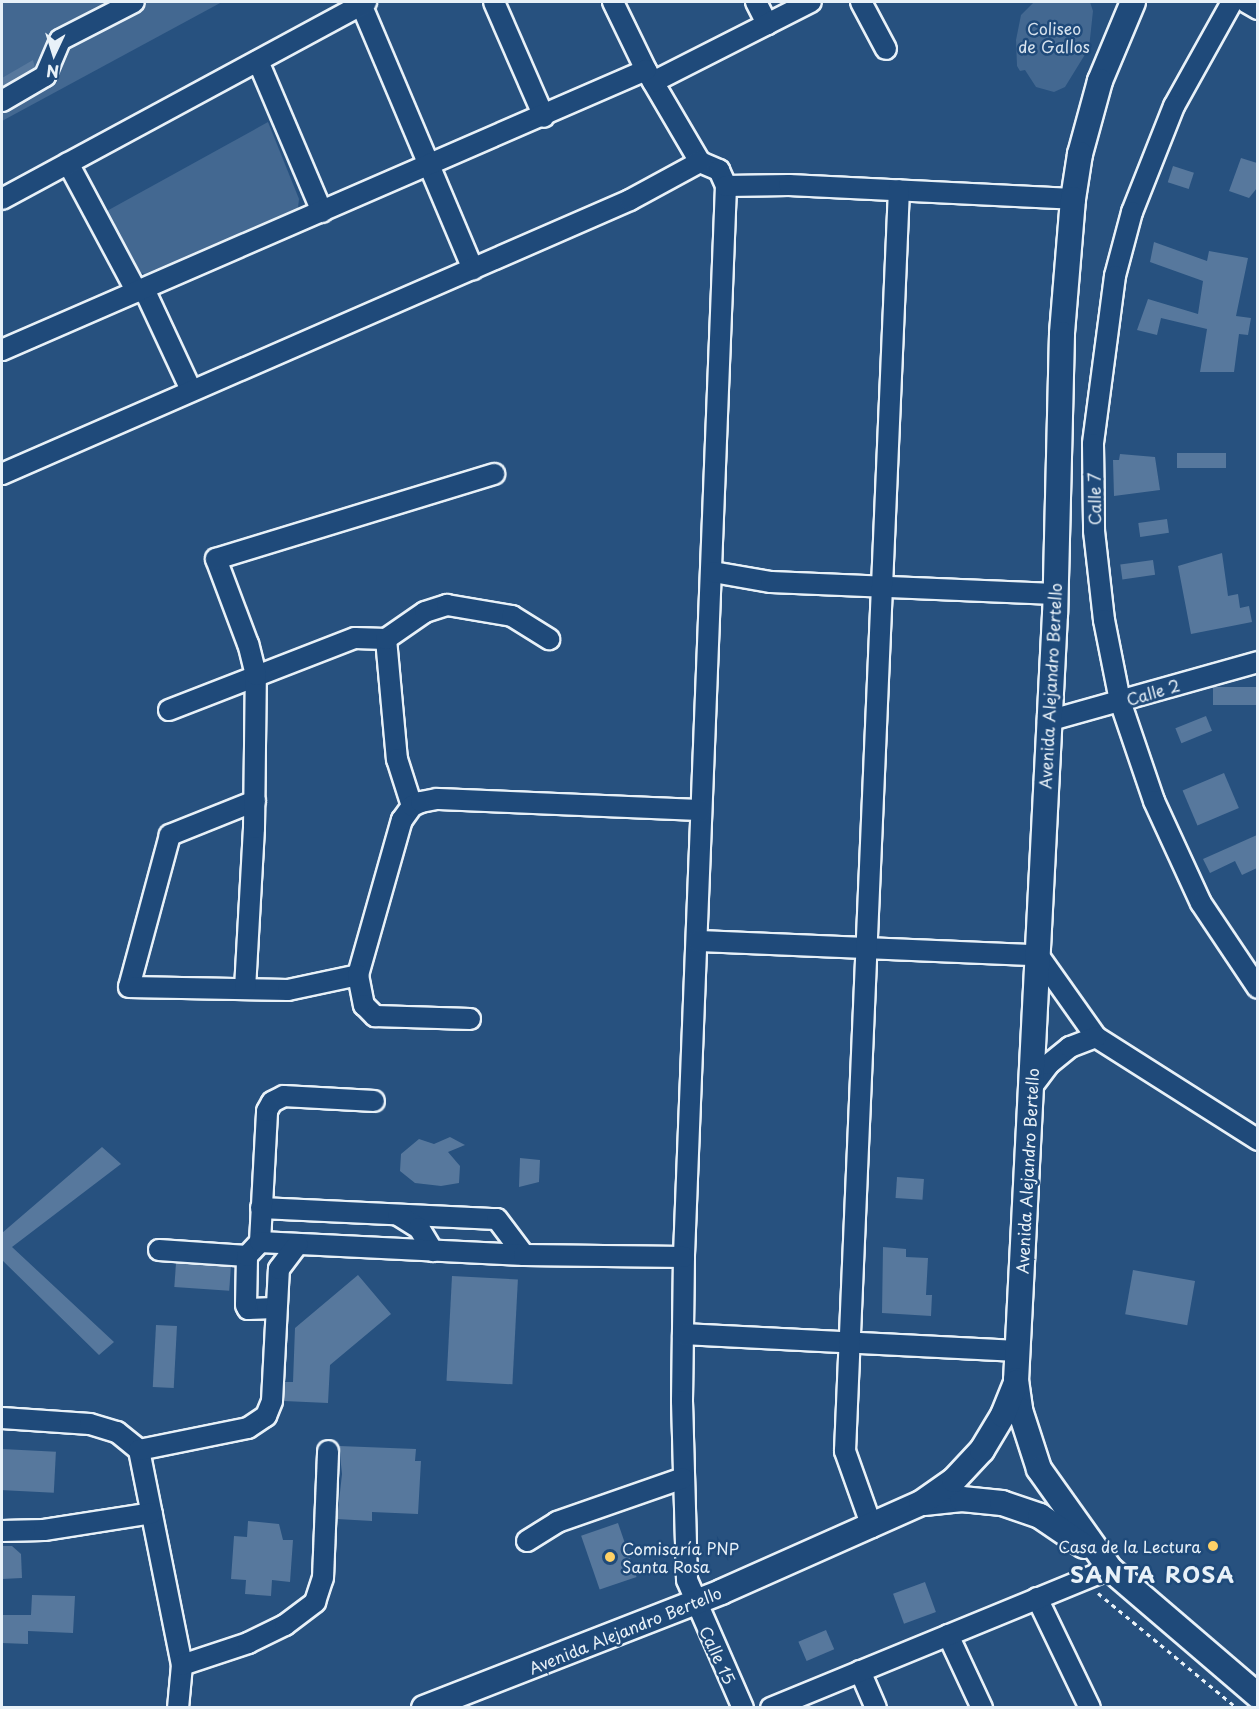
<!DOCTYPE html>
<meta charset="utf-8">
<style>
body{margin:0}
#map{position:relative;width:1259px;height:1709px;overflow:hidden;background:#27517f;font-family:"Playpen Sans",sans-serif}
div>[style]{position:absolute}
.green>*{inset:0;background:#436891}
.building>*{inset:0;background:#57789d;transform-origin:0 0}
.path>*{height:3px;margin-top:-1.5px;transform-origin:0;background:repeating-linear-gradient(90deg,#e8f1f8 0 4.5px,transparent 0 9px)}
.roads{filter:drop-shadow(2px 0 #e8f1f8) drop-shadow(-2px 0 #e8f1f8) drop-shadow(0 2px #e8f1f8) drop-shadow(0 -2px #e8f1f8)}
.minor>*{height:20px;margin:-10px;padding:0 10px;transform-origin:10px;border-radius:10px;background:#1f4a7a}
.major>*{height:24px;margin:-12px;padding:0 12px;transform-origin:12px;border-radius:12px;background:#1f4a7a}
.dots>*{width:16px;height:16px;translate:-50% -50%;box-sizing:border-box;border:3px solid #1f4a7a;border-radius:50%}
span{translate:-50% -50%;white-space:nowrap;text-align:center;line-height:1.15;-webkit-text-stroke:5px #1f4a7a;paint-order:stroke}
.park-label{font-size:16px;color:#d8e3ee}
.street-label{font-size:16px;color:#e8f1f8}
.poi-label{font-size:16px;color:#e8f1f8}
.right{translate:-100% -50%;text-align:right}
.left{translate:0 -50%;text-align:left}
.district-label{font-size:22px;color:#e8f1f8;font-weight:700;letter-spacing:1.5px}
.frame{position:absolute;inset:0;border:3px solid #e8f1f8;pointer-events:none}
.north{position:absolute;left:24px;top:24px;width:60px;height:60px;-webkit-text-stroke:4px #1f4a7a;paint-order:stroke;rotate:184deg;font-size:16px;font-weight:700;line-height:24px;text-align:center;color:#e8f1f8}
.north::after{content:'';display:block;margin:auto;width:21px;height:27px;background:#e8f1f8;clip-path:polygon(50% 0,100% 100%,50% 72%,0 100%)}
</style>
<div id="map">
<div class="green">
<div style="clip-path:polygon(2px 2px,222px 2px,2px 121px)"></div>
<div style="clip-path:polygon(1034px 2px,1090px 2px,1093px 11px,1089px 48px,1065px 87px,1054px 92px,1036px 87px,1025px 70px,1020px 71px,1017px 66px,1016px 40px,1021px 15px)"></div>
<div style="clip-path:polygon(268px 122px,299px 199px,298px 208px,145px 274px,138px 272px,105px 212px)"></div>
</div>
<div class="building">
<div style="clip-path:polygon(33px 60px,35px 68px,2px 87px,2px 78px)"></div>
<div style="clip-path:polygon(1241px 158px,1257px 163px,1257px 188px,1249px 198px,1229px 191px)"></div>
<div style="left:1173px;top:166px;width:22px;height:17px;rotate:18deg"></div>
<div style="clip-path:polygon(1154px 242px,1207px 261px,1209px 251px,1248px 258px,1236px 316px,1251px 318px,1248px 335px,1239px 334px,1234px 372px,1200px 372px,1207px 329px,1161px 318px,1157px 335px,1137px 330px,1148px 299px,1198px 314px,1203px 281px,1150px 262px)"></div>
<div style="left:1177px;top:453px;width:49px;height:15px"></div>
<div style="clip-path:polygon(1120px 454px,1155px 457px,1160px 490px,1114px 496px,1113px 460px,1119px 460px)"></div>
<div style="left:1167px;top:519px;width:14px;height:29px;rotate:82deg"></div>
<div style="clip-path:polygon(1222px 553px,1228px 596px,1238px 594px,1240px 608px,1249px 606px,1252px 622px,1191px 634px,1178px 566px)"></div>
<div style="left:1153px;top:560px;width:15px;height:33px;rotate:82deg"></div>
<div style="left:1257px;top:687px;width:18px;height:44px;rotate:90deg"></div>
<div style="left:1206px;top:716px;width:16px;height:33px;rotate:68deg"></div>
<div style="left:1224px;top:773px;width:38px;height:45px;rotate:67deg"></div>
<div style="clip-path:polygon(1257px 835px,1257px 868px,1242px 875px,1235px 861px,1210px 873px,1203px 859px)"></div>
<div style="clip-path:polygon(450px 1137px,465px 1145px,448px 1152px,460px 1166px,459px 1183px,441px 1186px,415px 1183px,400px 1171px,401px 1154px,419px 1139px,434px 1144px)"></div>
<div style="clip-path:polygon(102px 1147px,121px 1164px,12px 1247px,114px 1342px,99px 1355px,2px 1260px,2px 1233px)"></div>
<div style="clip-path:polygon(520px 1158px,540px 1160px,539px 1182px,519px 1187px)"></div>
<div style="left:897px;top:1177px;width:27px;height:21px;rotate:4deg"></div>
<div style="clip-path:polygon(883px 1247px,906px 1249px,906px 1257px,928px 1258px,926px 1295px,932px 1295px,931px 1316px,882px 1313px)"></div>
<div style="left:176px;top:1263px;width:55px;height:24px;rotate:4deg"></div>
<div style="left:1133px;top:1270px;width:63px;height:45px;rotate:10deg"></div>
<div style="clip-path:polygon(358px 1275px,391px 1314px,330px 1365px,328px 1403px,284px 1401px,285px 1382px,293px 1382px,295px 1328px)"></div>
<div style="left:452px;top:1276px;width:66px;height:105px;rotate:3deg"></div>
<div style="left:156px;top:1325px;width:21px;height:62px;rotate:3deg"></div>
<div style="clip-path:polygon(339px 1446px,416px 1449px,415px 1461px,421px 1461px,418px 1514px,372px 1512px,372px 1521px,337px 1519px,342px 1474px)"></div>
<div style="left:2px;top:1449px;width:54px;height:41px;rotate:3deg"></div>
<div style="clip-path:polygon(248px 1521px,279px 1524px,283px 1540px,293px 1540px,290px 1582px,272px 1580px,271px 1596px,245px 1594px,246px 1580px,231px 1579px,234px 1536px,247px 1537px)"></div>
<div style="left:618px;top:1523px;width:57px;height:39px;rotate:71deg"></div>
<div style="clip-path:polygon(2px 1546px,12px 1546px,21px 1554px,22px 1578px,2px 1579px)"></div>
<div style="left:925px;top:1582px;width:32px;height:34px;rotate:70deg"></div>
<div style="clip-path:polygon(32px 1595px,75px 1596px,73px 1633px,28px 1631px,28px 1644px,2px 1643px,3px 1615px,31px 1615px)"></div>
<div style="left:826px;top:1630px;width:21px;height:30px;rotate:67deg"></div>
</div>
<div class="path">
<div style="left:1098px;top:1593px;width:180px;rotate:39.6deg"></div>
</div>
<div class="roads">
<div class="minor">
<div style="left:494px;top:2px;width:125px;rotate:66.5deg"></div>
<div style="left:613px;top:2px;width:76px;rotate:64.1deg"></div>
<div style="left:646px;top:70px;width:107px;rotate:59.6deg"></div>
<div style="left:700px;top:162px;width:21px;rotate:23deg"></div>
<div style="left:719px;top:170px;width:17px;rotate:66deg"></div>
<div style="left:726px;top:186px;width:1072px;rotate:92.25deg"></div>
<div style="left:684px;top:1257px;width:144px;rotate:90.8deg"></div>
<div style="left:682px;top:1401px;width:179px;rotate:88.4deg"></div>
<div style="left:687px;top:1580px;width:140px;rotate:66.4deg"></div>
<div style="left:756px;top:2px;width:25px;rotate:63deg"></div>
<div style="left:861px;top:2px;width:53px;rotate:62deg"></div>
<div style="left:1232px;top:2px;width:119px;rotate:119.1deg"></div>
<div style="left:1174px;top:106px;width:114px;rotate:111.6deg"></div>
<div style="left:1132px;top:212px;width:66px;rotate:104.9deg"></div>
<div style="left:1115px;top:276px;width:169px;rotate:97.5deg"></div>
<div style="left:1093px;top:444px;width:87px;rotate:89.3deg"></div>
<div style="left:1094px;top:531px;width:90px;rotate:83.6deg"></div>
<div style="left:1104px;top:620px;width:83px;rotate:78.8deg"></div>
<div style="left:1120px;top:701px;width:106px;rotate:71.2deg"></div>
<div style="left:1154px;top:801px;width:112px;rotate:65.3deg"></div>
<div style="left:1201px;top:903px;width:102px;rotate:56.2deg"></div>
<div style="left:1246px;top:2px;width:14px;rotate:30deg"></div>
<div style="left:361px;top:4px;width:288px;rotate:67.1deg"></div>
<div style="left:258px;top:61px;width:164px;rotate:67deg"></div>
<div style="left:653px;top:82px;width:177px;rotate:-26.9deg"></div>
<div style="left:2px;top:101px;width:50px;rotate:-30.2deg"></div>
<div style="left:45px;top:76px;width:39px;rotate:-67deg"></div>
<div style="left:60px;top:40px;width:83px;rotate:-27.2deg"></div>
<div style="left:68px;top:163px;width:146px;rotate:61.9deg"></div>
<div style="left:726px;top:186px;width:63px;rotate:-0.9deg"></div>
<div style="left:789px;top:185px;width:284px;rotate:2.8deg"></div>
<div style="left:2px;top:199px;width:414px;rotate:-28.4deg"></div>
<div style="left:144px;top:289px;width:111px;rotate:65deg"></div>
<div style="left:2px;top:350px;width:702px;rotate:-23.5deg"></div>
<div style="left:2px;top:474px;width:685px;rotate:-23.57deg"></div>
<div style="left:630px;top:200px;width:80px;rotate:-28.5deg"></div>
<div style="left:713px;top:572px;width:59px;rotate:9.8deg"></div>
<div style="left:771px;top:582px;width:284px;rotate:2.4deg"></div>
<div style="left:386px;top:639px;width:121px;rotate:84.8deg"></div>
<div style="left:397px;top:759px;width:49px;rotate:72.3deg"></div>
<div style="left:169px;top:710px;width:199px;rotate:-21.2deg"></div>
<div style="left:355px;top:638px;width:31px;rotate:2deg"></div>
<div style="left:386px;top:639px;width:47px;rotate:-34.7deg"></div>
<div style="left:425px;top:612px;width:23px;rotate:-18deg"></div>
<div style="left:447px;top:605px;width:66px;rotate:9.6deg"></div>
<div style="left:512px;top:616px;width:44px;rotate:31.9deg"></div>
<div style="left:1048px;top:721px;width:218px;rotate:-15.7deg"></div>
<div style="left:255px;top:801px;width:92px;rotate:158.2deg"></div>
<div style="left:170px;top:835px;width:157px;rotate:105.1deg"></div>
<div style="left:129px;top:987px;width:159px;rotate:1.1deg"></div>
<div style="left:288px;top:990px;width:72px;rotate:-12.1deg"></div>
<div style="left:358px;top:975px;width:161px;rotate:-74.2deg"></div>
<div style="left:402px;top:820px;width:17px;rotate:-54deg"></div>
<div style="left:412px;top:806px;width:10px;rotate:-24deg"></div>
<div style="left:421px;top:802px;width:16px;rotate:-11deg"></div>
<div style="left:437px;top:799px;width:264px;rotate:2.4deg"></div>
<div style="left:698px;top:941px;width:340px;rotate:2.4deg"></div>
<div style="left:1038px;top:955px;width:100px;rotate:54.7deg"></div>
<div style="left:1096px;top:1037px;width:192px;rotate:32.4deg"></div>
<div style="left:358px;top:975px;width:31px;rotate:79deg"></div>
<div style="left:364px;top:1005px;width:16px;rotate:45deg"></div>
<div style="left:375px;top:1016px;width:95px;rotate:1.8deg"></div>
<div style="left:245px;top:989px;width:161px;rotate:-86.8deg"></div>
<div style="left:254px;top:828px;width:153px;rotate:-89.3deg"></div>
<div style="left:256px;top:675px;width:32px;rotate:-104deg"></div>
<div style="left:248px;top:644px;width:91px;rotate:-110.6deg"></div>
<div style="left:216px;top:559px;width:291px;rotate:-17deg"></div>
<div style="left:1031px;top:1088px;width:30px;rotate:-53deg"></div>
<div style="left:1049px;top:1064px;width:27px;rotate:-39deg"></div>
<div style="left:1070px;top:1047px;width:28px;rotate:-21deg"></div>
<div style="left:261px;top:1208px;width:236px;rotate:2.7deg"></div>
<div style="left:497px;top:1219px;width:45px;rotate:53.1deg"></div>
<div style="left:398px;top:1215px;width:25px;rotate:32deg"></div>
<div style="left:419px;top:1228px;width:27px;rotate:59deg"></div>
<div style="left:260px;top:1242px;width:131px;rotate:-86.9deg"></div>
<div style="left:267px;top:1111px;width:10px;rotate:-61deg"></div>
<div style="left:272px;top:1102px;width:13px;rotate:-27deg"></div>
<div style="left:284px;top:1096px;width:90px;rotate:3.2deg"></div>
<div style="left:159px;top:1250px;width:88px;rotate:3.9deg"></div>
<div style="left:275px;top:1308px;width:27px;rotate:178deg"></div>
<div style="left:248px;top:1309px;width:4px;rotate:-117deg"></div>
<div style="left:246px;top:1305px;width:49px;rotate:-88.8deg"></div>
<div style="left:247px;top:1256px;width:19px;rotate:-47deg"></div>
<div style="left:260px;top:1242px;width:264px;rotate:2.8deg"></div>
<div style="left:524px;top:1255px;width:160px;rotate:0.7deg"></div>
<div style="left:683px;top:1334px;width:335px;rotate:2.9deg"></div>
<div style="left:2px;top:1418px;width:88px;rotate:3.9deg"></div>
<div style="left:90px;top:1424px;width:28px;rotate:17deg"></div>
<div style="left:117px;top:1432px;width:28px;rotate:39deg"></div>
<div style="left:139px;top:1450px;width:219px;rotate:78.7deg"></div>
<div style="left:182px;top:1665px;width:43px;rotate:95.3deg"></div>
<div style="left:139px;top:1450px;width:111px;rotate:-11.4deg"></div>
<div style="left:248px;top:1428px;width:22px;rotate:-34deg"></div>
<div style="left:266px;top:1416px;width:16px;rotate:-68deg"></div>
<div style="left:272px;top:1401px;width:132px;rotate:-87deg"></div>
<div style="left:279px;top:1269px;width:31px;rotate:-53deg"></div>
<div style="left:872px;top:1527px;width:81px;rotate:-109.6deg"></div>
<div style="left:845px;top:1451px;width:1262px;rotate:-87.55deg"></div>
<div style="left:2px;top:1531px;width:42px;rotate:-1.4deg"></div>
<div style="left:44px;top:1530px;width:109px;rotate:-8.9deg"></div>
<div style="left:527px;top:1541px;width:36px;rotate:-32deg"></div>
<div style="left:557px;top:1522px;width:133px;rotate:-19.2deg"></div>
<div style="left:1037px;top:1598px;width:122px;rotate:64.3deg"></div>
<div style="left:948px;top:1635px;width:81px;rotate:65deg"></div>
<div style="left:182px;top:1665px;width:70px;rotate:-18.4deg"></div>
<div style="left:248px;top:1643px;width:41px;rotate:-25.9deg"></div>
<div style="left:285px;top:1625px;width:38px;rotate:-37deg"></div>
<div style="left:315px;top:1602px;width:25px;rotate:-72deg"></div>
<div style="left:323px;top:1578px;width:127px;rotate:-87.7deg"></div>
<div style="left:860px;top:1671px;width:40px;rotate:66.6deg"></div>
<div style="left:771px;top:1708px;width:366px;rotate:-22.3deg"></div>
</div>
<div class="major">
<div style="left:1133px;top:2px;width:86px;rotate:112.7deg"></div>
<div style="left:1100px;top:81px;width:76px;rotate:105.3deg"></div>
<div style="left:1080px;top:154px;width:46px;rotate:98.8deg"></div>
<div style="left:1073px;top:199px;width:135px;rotate:94.7deg"></div>
<div style="left:1062px;top:334px;width:280px;rotate:91.4deg"></div>
<div style="left:1055px;top:614px;width:767px;rotate:92.91deg"></div>
<div style="left:1016px;top:1380px;width:30px;rotate:82deg"></div>
<div style="left:1020px;top:1410px;width:62px;rotate:72.1deg"></div>
<div style="left:1039px;top:1469px;width:123px;rotate:54.6deg"></div>
<div style="left:1110px;top:1569px;width:195px;rotate:40.6deg"></div>
<div style="left:924px;top:1503px;width:38px;rotate:-6deg"></div>
<div style="left:962px;top:1499px;width:40px;rotate:5.7deg"></div>
<div style="left:1002px;top:1503px;width:40px;rotate:18.9deg"></div>
<div style="left:1040px;top:1516px;width:53px;rotate:34.3deg"></div>
<div style="left:424px;top:1708px;width:319px;rotate:-21.3deg"></div>
<div style="left:721px;top:1592px;width:219px;rotate:-24deg"></div>
<div style="left:921px;top:1503px;width:40px;rotate:-34.9deg"></div>
<div style="left:954px;top:1480px;width:41px;rotate:-47deg"></div>
<div style="left:982px;top:1450px;width:41px;rotate:-59deg"></div>
<div style="left:1003px;top:1415px;width:35px;rotate:-68deg"></div>
</div>
</div>
<div class="dots">
<div style="left:1213px;top:1546px;background:#ffd166"></div>
<div style="left:610px;top:1557px;background:#ffd166"></div>
</div>
<div class="park-label">
<span style="left:1054px;top:37px">Coliseo<br>de Gallos</span>
</div>
<div class="street-label">
<span style="left:1094px;top:499px;rotate:-90deg">Calle 7</span>
<span style="left:1050px;top:686px;rotate:-87deg">Avenida Alejandro Bertello</span>
<span style="left:1153px;top:692px;rotate:-16deg">Calle 2</span>
<span style="left:1027px;top:1171px;rotate:-87deg">Avenida Alejandro Bertello</span>
<span style="left:625px;top:1630px;rotate:-22deg">Avenida Alejandro Bertello</span>
<span style="left:718px;top:1655px;rotate:65deg">Calle 15</span>
</div>
<div class="poi-label">
<span class="right" style="left:1201px;top:1546px">Casa de la Lectura</span>
<span class="left" style="left:622px;top:1557px">Comisaría PNP<br>Santa Rosa</span>
</div>
<div class="district-label">
<span style="left:1153px;top:1574px">SANTA ROSA</span>
</div>
<div class="frame"></div>
<div class="north">N</div>
</div>
